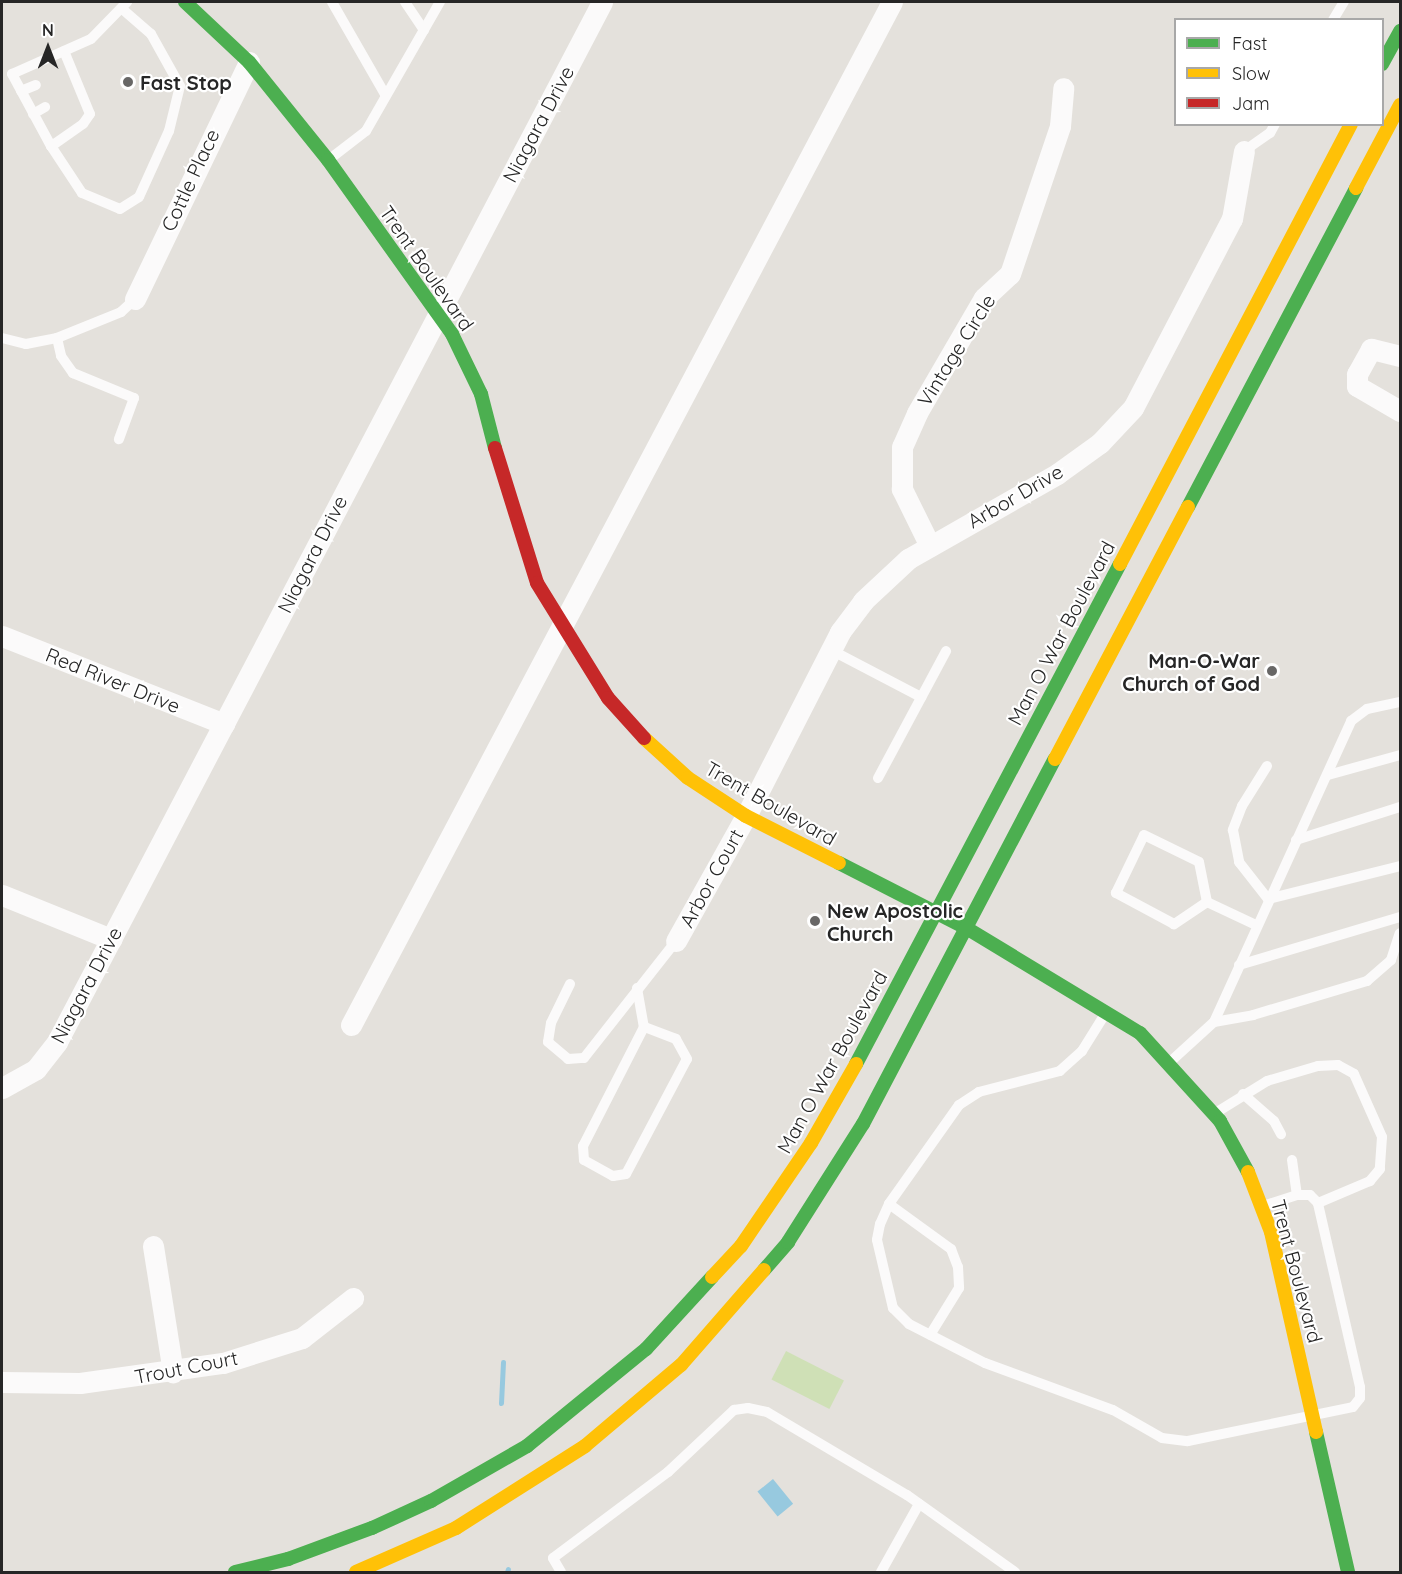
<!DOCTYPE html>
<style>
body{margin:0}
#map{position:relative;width:1402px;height:1574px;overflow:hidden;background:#e4e1dc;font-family:Quicksand,sans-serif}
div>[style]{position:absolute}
.pitch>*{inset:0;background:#cfe0b6;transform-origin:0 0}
.water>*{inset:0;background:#97c9df;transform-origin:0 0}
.stream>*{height:5px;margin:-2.5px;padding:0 2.5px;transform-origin:2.5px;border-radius:2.5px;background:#97c9df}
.lane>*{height:10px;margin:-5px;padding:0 5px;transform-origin:5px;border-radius:5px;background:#fbfafa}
.street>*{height:21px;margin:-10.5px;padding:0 10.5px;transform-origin:10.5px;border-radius:10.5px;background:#fbfafa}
.fast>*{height:14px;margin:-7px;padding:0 7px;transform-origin:7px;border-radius:7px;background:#4caf50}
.slow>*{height:14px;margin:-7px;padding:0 7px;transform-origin:7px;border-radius:7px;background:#ffc107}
.jam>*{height:14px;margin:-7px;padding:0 7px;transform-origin:7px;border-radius:7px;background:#c62828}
.dots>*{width:16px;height:16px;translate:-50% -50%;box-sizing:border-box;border:3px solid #fff;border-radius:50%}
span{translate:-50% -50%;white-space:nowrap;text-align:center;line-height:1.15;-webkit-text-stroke:4.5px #fff;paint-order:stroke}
.poi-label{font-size:20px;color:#262626;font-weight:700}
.left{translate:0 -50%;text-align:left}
.right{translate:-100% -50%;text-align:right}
.street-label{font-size:20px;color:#262626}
.frame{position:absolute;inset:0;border:3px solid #262626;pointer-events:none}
.legend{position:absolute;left:1174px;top:18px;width:210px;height:108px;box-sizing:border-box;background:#fff;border:2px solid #a8a8a8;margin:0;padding:8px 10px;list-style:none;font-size:18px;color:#262626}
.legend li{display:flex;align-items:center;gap:12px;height:30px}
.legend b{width:30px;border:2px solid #a8a8a8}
.north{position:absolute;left:18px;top:18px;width:60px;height:60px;-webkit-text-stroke:4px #fff;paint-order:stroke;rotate:0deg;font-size:16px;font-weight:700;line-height:24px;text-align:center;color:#262626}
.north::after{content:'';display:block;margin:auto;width:21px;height:27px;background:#262626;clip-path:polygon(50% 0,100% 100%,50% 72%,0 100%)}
</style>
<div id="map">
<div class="pitch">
<div style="left:786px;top:1351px;width:65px;height:32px;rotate:27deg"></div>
</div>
<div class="water">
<div style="left:773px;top:1479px;width:32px;height:20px;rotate:51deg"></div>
</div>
<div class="stream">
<div style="left:501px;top:1403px;width:41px;rotate:-87.2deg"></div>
<div style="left:507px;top:1572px;width:3px;rotate:-72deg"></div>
</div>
<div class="lane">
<div style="left:332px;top:2px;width:106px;rotate:60.1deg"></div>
<div style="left:405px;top:2px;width:34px;rotate:56deg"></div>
<div style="left:1333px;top:20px;width:21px;rotate:-59deg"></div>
<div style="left:64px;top:51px;width:68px;rotate:67.6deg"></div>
<div style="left:90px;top:114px;width:12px;rotate:125deg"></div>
<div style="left:83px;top:124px;width:39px;rotate:145deg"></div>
<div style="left:51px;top:146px;width:82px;rotate:-118.4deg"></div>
<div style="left:12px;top:74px;width:86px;rotate:-23.9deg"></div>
<div style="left:91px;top:39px;width:52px;rotate:-45.8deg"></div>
<div style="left:21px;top:91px;width:16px;rotate:-22deg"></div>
<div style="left:33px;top:114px;width:14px;rotate:-30deg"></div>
<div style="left:51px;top:146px;width:56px;rotate:56.6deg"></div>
<div style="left:82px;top:193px;width:41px;rotate:22.8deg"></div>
<div style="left:120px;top:209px;width:22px;rotate:-32deg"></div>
<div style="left:139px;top:197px;width:72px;rotate:-65.6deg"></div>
<div style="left:169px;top:131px;width:46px;rotate:-76.3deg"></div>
<div style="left:180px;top:86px;width:60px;rotate:-119.1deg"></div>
<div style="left:151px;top:34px;width:37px;rotate:-139deg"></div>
<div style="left:1244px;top:151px;width:32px;rotate:-35deg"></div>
<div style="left:1270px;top:133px;width:10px;rotate:-61deg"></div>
<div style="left:331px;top:158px;width:44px;rotate:-37.6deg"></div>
<div style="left:366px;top:131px;width:149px;rotate:-60.2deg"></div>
<div style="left:2px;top:338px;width:25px;rotate:14deg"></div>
<div style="left:26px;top:344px;width:32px;rotate:-11deg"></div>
<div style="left:57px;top:338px;width:69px;rotate:-22.1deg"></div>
<div style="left:121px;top:312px;width:19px;rotate:-43deg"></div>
<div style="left:57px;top:338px;width:18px;rotate:77deg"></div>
<div style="left:61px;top:356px;width:21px;rotate:55deg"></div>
<div style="left:73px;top:373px;width:66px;rotate:22.3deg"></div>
<div style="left:134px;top:398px;width:44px;rotate:110.1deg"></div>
<div style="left:831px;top:650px;width:102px;rotate:27.6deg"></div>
<div style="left:1267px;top:766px;width:47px;rotate:122deg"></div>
<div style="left:1242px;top:806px;width:26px;rotate:111deg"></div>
<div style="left:1233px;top:830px;width:33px;rotate:79deg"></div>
<div style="left:1239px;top:862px;width:47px;rotate:51.9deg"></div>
<div style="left:1268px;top:899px;width:136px;rotate:-14deg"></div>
<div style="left:1328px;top:775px;width:75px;rotate:-15.5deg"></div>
<div style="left:878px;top:778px;width:144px;rotate:-61.8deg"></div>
<div style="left:1296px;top:840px;width:109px;rotate:-17.6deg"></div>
<div style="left:1207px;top:902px;width:40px;rotate:146deg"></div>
<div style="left:1174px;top:924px;width:66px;rotate:-151.9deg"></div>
<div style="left:1116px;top:893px;width:64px;rotate:-64.2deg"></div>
<div style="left:1144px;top:835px;width:61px;rotate:26.1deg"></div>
<div style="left:1199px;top:862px;width:41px;rotate:78.7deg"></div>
<div style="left:1207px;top:902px;width:54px;rotate:25.1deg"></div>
<div style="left:1239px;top:965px;width:168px;rotate:-16.6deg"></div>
<div style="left:570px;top:984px;width:43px;rotate:116deg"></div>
<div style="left:551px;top:1023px;width:19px;rotate:99deg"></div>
<div style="left:548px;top:1042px;width:26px;rotate:40deg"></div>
<div style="left:568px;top:1059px;width:16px;rotate:-4deg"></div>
<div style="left:584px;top:1058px;width:149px;rotate:-51.8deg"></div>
<div style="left:637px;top:988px;width:40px;rotate:80deg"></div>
<div style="left:644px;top:1027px;width:134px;rotate:117.1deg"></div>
<div style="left:583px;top:1146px;width:14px;rotate:86deg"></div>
<div style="left:584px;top:1160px;width:33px;rotate:29deg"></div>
<div style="left:613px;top:1176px;width:13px;rotate:-9deg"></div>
<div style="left:626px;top:1174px;width:130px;rotate:-62.1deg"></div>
<div style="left:687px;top:1059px;width:23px;rotate:-119deg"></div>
<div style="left:676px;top:1039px;width:34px;rotate:-159deg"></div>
<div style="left:1105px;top:1014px;width:44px;rotate:121.9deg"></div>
<div style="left:1082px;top:1051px;width:30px;rotate:138deg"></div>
<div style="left:1060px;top:1071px;width:84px;rotate:165.5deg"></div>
<div style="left:979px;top:1092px;width:24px;rotate:147deg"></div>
<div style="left:959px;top:1105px;width:121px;rotate:125.3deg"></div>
<div style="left:889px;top:1204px;width:22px;rotate:114deg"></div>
<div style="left:880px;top:1224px;width:16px;rotate:101deg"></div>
<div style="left:877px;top:1240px;width:70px;rotate:76.8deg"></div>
<div style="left:893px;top:1308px;width:23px;rotate:45deg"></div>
<div style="left:909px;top:1324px;width:85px;rotate:27.2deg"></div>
<div style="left:985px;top:1363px;width:136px;rotate:20.2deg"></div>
<div style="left:1113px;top:1410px;width:56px;rotate:29.7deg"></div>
<div style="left:1162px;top:1438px;width:26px;rotate:7deg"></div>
<div style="left:1188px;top:1441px;width:168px;rotate:-11.6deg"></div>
<div style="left:1353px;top:1407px;width:11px;rotate:-52deg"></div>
<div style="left:1360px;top:1398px;width:11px;rotate:-90deg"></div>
<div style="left:1360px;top:1387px;width:189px;rotate:-102.9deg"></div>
<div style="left:1318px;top:1203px;width:11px;rotate:-135deg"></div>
<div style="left:1310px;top:1195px;width:13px;rotate:180deg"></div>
<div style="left:1297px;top:1195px;width:35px;rotate:162deg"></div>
<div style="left:1214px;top:1022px;width:40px;rotate:-10deg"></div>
<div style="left:1253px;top:1015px;width:119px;rotate:-16.6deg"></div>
<div style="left:1367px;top:981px;width:32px;rotate:-41deg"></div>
<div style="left:1391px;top:960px;width:28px;rotate:-72deg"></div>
<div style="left:1170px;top:1062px;width:59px;rotate:-42.3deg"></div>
<div style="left:1214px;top:1022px;width:331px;rotate:-65.5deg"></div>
<div style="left:1351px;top:721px;width:20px;rotate:-37deg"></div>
<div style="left:1367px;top:709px;width:34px;rotate:-12deg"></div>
<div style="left:1243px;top:1094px;width:41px;rotate:41.1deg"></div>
<div style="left:1274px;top:1121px;width:15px;rotate:62deg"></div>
<div style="left:1217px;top:1112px;width:59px;rotate:-31.8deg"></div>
<div style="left:1267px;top:1081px;width:53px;rotate:-16.4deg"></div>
<div style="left:1318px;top:1066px;width:20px;rotate:-3deg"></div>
<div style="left:1338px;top:1065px;width:18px;rotate:29deg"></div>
<div style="left:1354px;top:1074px;width:69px;rotate:66deg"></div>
<div style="left:1382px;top:1137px;width:32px;rotate:94deg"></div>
<div style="left:1380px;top:1169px;width:16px;rotate:130deg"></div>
<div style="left:1370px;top:1181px;width:56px;rotate:157.1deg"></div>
<div style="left:1292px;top:1160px;width:35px;rotate:82deg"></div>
<div style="left:889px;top:1204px;width:77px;rotate:36deg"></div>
<div style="left:951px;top:1249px;width:19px;rotate:69deg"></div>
<div style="left:958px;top:1267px;width:21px;rotate:87deg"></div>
<div style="left:959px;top:1288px;width:55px;rotate:121.7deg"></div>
<div style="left:561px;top:1572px;width:16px;rotate:-120deg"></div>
<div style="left:553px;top:1558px;width:144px;rotate:-36.8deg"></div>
<div style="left:668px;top:1472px;width:91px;rotate:-43.2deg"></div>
<div style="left:734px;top:1410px;width:14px;rotate:-8deg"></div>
<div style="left:748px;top:1408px;width:19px;rotate:12deg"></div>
<div style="left:767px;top:1412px;width:163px;rotate:30.7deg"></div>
<div style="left:907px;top:1495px;width:133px;rotate:35.5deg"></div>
<div style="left:881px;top:1572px;width:78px;rotate:-60.8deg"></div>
</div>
<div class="street">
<div style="left:135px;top:299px;width:263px;rotate:-64.3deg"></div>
<div style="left:1400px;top:356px;width:30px;rotate:-166deg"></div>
<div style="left:1371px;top:349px;width:29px;rotate:119deg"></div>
<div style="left:1357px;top:374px;width:12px;rotate:90deg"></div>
<div style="left:1357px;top:386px;width:50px;rotate:30.2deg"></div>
<div style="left:930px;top:546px;width:64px;rotate:-116.2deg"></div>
<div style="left:902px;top:489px;width:42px;rotate:-90deg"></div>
<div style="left:902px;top:447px;width:37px;rotate:-66deg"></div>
<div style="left:917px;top:413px;width:133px;rotate:-59.8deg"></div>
<div style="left:984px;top:298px;width:35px;rotate:-43deg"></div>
<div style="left:1010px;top:274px;width:156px;rotate:-71.3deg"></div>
<div style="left:1060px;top:126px;width:38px;rotate:-85deg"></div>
<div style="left:2px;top:636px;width:239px;rotate:21.6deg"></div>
<div style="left:2px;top:895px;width:118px;rotate:22deg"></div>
<div style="left:676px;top:941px;width:143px;rotate:-60.8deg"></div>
<div style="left:746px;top:816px;width:207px;rotate:-62.9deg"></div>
<div style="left:840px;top:632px;width:39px;rotate:-53deg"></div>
<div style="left:863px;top:601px;width:62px;rotate:-43deg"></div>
<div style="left:908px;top:559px;width:172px;rotate:-29.7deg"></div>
<div style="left:1057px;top:474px;width:53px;rotate:-35.8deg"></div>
<div style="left:1100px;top:443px;width:48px;rotate:-46.7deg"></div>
<div style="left:1133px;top:408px;width:213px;rotate:-62.4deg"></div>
<div style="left:1232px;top:219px;width:69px;rotate:-80deg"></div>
<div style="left:351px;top:1025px;width:1157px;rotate:-62.13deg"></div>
<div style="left:2px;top:1088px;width:39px;rotate:-29deg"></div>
<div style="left:36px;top:1069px;width:34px;rotate:-52deg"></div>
<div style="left:57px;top:1042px;width:1174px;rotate:-62.34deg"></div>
<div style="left:153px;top:1246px;width:128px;rotate:81deg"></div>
<div style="left:2px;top:1382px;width:78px;rotate:0.7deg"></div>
<div style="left:80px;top:1383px;width:144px;rotate:-8deg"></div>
<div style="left:223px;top:1363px;width:83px;rotate:-17.6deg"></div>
<div style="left:302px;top:1338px;width:65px;rotate:-38.1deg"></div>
</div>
<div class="fast">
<div style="left:185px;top:2px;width:88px;rotate:43.2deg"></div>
<div style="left:249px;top:62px;width:126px;rotate:51.1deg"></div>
<div style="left:328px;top:160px;width:214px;rotate:54.5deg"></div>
<div style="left:452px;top:334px;width:67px;rotate:64.2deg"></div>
<div style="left:481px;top:394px;width:56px;rotate:75.5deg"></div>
<div style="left:1382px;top:64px;width:38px;rotate:-61deg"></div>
<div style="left:1188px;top:507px;width:361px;rotate:-62.2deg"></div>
<div style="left:839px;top:863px;width:145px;rotate:27.1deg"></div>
<div style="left:968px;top:929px;width:201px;rotate:31.2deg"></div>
<div style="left:1140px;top:1033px;width:119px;rotate:47.7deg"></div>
<div style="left:1220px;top:1121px;width:58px;rotate:61.2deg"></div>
<div style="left:856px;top:1064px;width:565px;rotate:-62.17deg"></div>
<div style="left:764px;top:1270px;width:37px;rotate:-49deg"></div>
<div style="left:788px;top:1242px;width:140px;rotate:-57.6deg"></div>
<div style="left:863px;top:1124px;width:412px;rotate:-62.3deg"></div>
<div style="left:1316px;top:1432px;width:144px;rotate:77.1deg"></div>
<div style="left:235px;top:1572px;width:55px;rotate:-13.8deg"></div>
<div style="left:288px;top:1559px;width:90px;rotate:-20.3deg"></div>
<div style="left:372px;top:1528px;width:65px;rotate:-24.6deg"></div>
<div style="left:431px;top:1501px;width:111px;rotate:-29.8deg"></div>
<div style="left:527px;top:1446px;width:154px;rotate:-39.2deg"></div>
<div style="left:646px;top:1349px;width:98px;rotate:-47.5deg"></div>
</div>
<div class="slow">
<div style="left:1356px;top:188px;width:94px;rotate:-62.1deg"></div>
<div style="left:1120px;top:564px;width:497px;rotate:-62.3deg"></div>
<div style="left:644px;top:738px;width:59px;rotate:42.3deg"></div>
<div style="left:688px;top:778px;width:69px;rotate:33.2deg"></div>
<div style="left:746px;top:816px;width:104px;rotate:26.8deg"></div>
<div style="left:1055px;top:759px;width:285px;rotate:-62.2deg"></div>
<div style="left:1248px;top:1172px;width:64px;rotate:69deg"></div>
<div style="left:1271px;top:1232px;width:205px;rotate:77.3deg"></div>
<div style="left:712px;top:1277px;width:42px;rotate:-46.9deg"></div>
<div style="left:741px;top:1246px;width:125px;rotate:-55.8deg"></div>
<div style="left:811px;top:1143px;width:91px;rotate:-60.3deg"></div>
<div style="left:356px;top:1572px;width:109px;rotate:-23.7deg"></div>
<div style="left:456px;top:1528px;width:153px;rotate:-32.4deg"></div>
<div style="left:585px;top:1446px;width:126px;rotate:-40.2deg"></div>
<div style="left:681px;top:1365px;width:126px;rotate:-48.9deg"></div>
</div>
<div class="jam">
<div style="left:495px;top:448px;width:141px;rotate:72.7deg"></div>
<div style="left:537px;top:583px;width:135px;rotate:58.3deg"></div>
<div style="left:608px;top:698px;width:54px;rotate:48deg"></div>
</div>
<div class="dots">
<div style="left:128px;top:82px;background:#686766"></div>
<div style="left:1272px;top:671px;background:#686766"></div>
<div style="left:815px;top:921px;background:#686766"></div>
</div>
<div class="poi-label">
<span class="left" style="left:140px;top:82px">Fast Stop</span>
<span class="right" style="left:1260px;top:672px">Man-O-War<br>Church of God</span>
<span class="left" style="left:827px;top:922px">New Apostolic<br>Church</span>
</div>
<div class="street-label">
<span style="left:538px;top:124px;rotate:-62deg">Niagara Drive</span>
<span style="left:190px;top:180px;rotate:-65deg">Cottle Place</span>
<span style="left:427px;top:268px;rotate:55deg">Trent Boulevard</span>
<span style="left:956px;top:350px;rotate:-58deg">Vintage Circle</span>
<span style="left:1015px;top:496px;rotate:-30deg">Arbor Drive</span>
<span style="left:312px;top:554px;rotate:-63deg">Niagara Drive</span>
<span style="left:1061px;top:633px;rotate:-62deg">Man O War Boulevard</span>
<span style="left:113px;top:680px;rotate:22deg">Red River Drive</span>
<span style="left:771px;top:803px;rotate:30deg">Trent Boulevard</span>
<span style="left:711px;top:878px;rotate:-61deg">Arbor Court</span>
<span style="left:86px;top:985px;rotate:-62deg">Niagara Drive</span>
<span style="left:832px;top:1062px;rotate:-61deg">Man O War Boulevard</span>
<span style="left:1297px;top:1271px;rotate:75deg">Trent Boulevard</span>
<span style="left:186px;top:1367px;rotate:-11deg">Trout Court</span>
</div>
<div class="frame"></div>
<ul class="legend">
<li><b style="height:8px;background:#4caf50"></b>Fast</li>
<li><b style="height:8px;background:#ffc107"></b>Slow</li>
<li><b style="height:8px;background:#c62828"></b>Jam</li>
</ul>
<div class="north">N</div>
</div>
